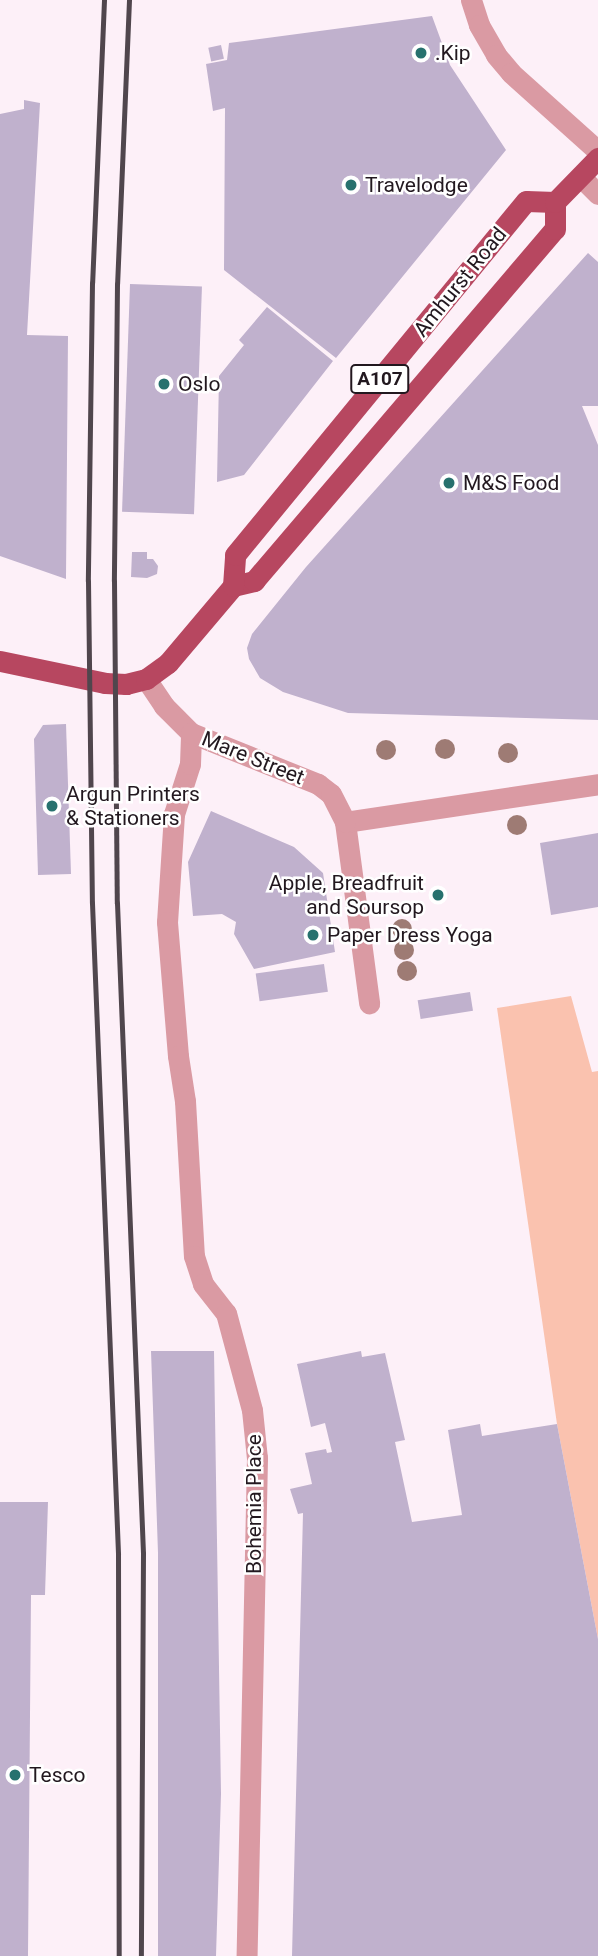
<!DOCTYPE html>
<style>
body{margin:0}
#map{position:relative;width:598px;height:1956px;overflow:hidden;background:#fdf0f8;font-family:Roboto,sans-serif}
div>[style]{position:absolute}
.green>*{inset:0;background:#fac2af}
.building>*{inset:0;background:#c0b1cd;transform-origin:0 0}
.service>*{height:21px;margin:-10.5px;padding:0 10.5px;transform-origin:10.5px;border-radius:10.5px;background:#da9aa3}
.pedestrian>*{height:21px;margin:-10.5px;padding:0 10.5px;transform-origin:10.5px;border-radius:10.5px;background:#da9aa3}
.minor>*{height:21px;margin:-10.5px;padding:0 10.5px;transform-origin:10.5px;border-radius:10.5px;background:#da9aa3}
.primary>*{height:21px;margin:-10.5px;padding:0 10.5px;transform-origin:10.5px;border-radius:10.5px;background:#b74760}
.rail>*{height:5px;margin:-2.5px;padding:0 2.5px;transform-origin:2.5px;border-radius:2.5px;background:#50464d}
.trees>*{width:20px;height:20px;margin:-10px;border-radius:50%;background:#9e7b74}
.dots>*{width:19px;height:19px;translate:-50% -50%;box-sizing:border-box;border:4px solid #fff;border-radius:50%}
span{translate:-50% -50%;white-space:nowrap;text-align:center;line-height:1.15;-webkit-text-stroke:5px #fff;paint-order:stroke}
.shield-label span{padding:2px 5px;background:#fff;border:2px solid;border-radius:5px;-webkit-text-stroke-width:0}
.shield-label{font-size:19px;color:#22181f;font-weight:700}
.poi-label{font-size:21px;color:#22181f}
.left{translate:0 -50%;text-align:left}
.right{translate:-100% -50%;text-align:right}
.street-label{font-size:21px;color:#22181f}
</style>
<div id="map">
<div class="green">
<div style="clip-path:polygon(571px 996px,592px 1072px,598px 1071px,598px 1639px,557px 1424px,497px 1008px)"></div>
</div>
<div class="building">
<div style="clip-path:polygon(432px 16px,450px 65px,506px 150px,336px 358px,224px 270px,225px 108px,213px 111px,206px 64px,227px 60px,229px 43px)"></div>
<div style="left:221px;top:45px;width:14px;height:13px;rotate:78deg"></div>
<div style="clip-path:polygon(24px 100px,40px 103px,27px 335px,68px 336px,66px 579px,0 556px,0 114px,24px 109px)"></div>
<div style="clip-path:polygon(588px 253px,598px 262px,598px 406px,582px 406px,598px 445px,598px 720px,348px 713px,283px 692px,260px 678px,249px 659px,247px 648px,252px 634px,306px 567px)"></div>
<div style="left:130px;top:284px;width:72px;height:228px;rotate:2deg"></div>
<div style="clip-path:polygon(267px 307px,333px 361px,244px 475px,217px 482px,219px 376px,244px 345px,239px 340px)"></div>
<div style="clip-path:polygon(132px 552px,147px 552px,147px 559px,153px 559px,158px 566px,157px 574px,147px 578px,131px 577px)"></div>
<div style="clip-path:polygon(66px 724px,71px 874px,38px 875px,34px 739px,43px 725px)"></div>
<div style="clip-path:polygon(211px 811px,294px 847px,323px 873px,335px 952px,254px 969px,234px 934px,236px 922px,222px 914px,193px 916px,188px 862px)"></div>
<div style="clip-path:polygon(598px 833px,598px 907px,551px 915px,540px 843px)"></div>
<div style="left:324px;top:964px;width:28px;height:69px;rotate:82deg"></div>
<div style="left:470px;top:992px;width:19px;height:53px;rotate:81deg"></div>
<div style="clip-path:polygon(151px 1351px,214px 1351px,221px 1794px,216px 1956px,158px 1956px,158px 1553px)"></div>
<div style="clip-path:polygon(361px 1351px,362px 1357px,385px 1353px,405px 1440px,395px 1442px,412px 1522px,462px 1515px,448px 1430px,480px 1424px,482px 1436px,557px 1424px,598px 1639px,598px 1956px,292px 1956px,303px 1513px,298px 1514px,290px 1489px,312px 1484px,305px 1453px,326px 1449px,327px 1453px,332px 1452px,325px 1423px,311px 1427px,297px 1364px)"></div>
<div style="clip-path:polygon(0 1502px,48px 1502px,45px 1595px,31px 1595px,28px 1956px,0 1956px)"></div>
</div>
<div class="service">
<div style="left:471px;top:0;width:26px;rotate:72deg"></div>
<div style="left:479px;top:25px;width:34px;rotate:60deg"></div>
<div style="left:496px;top:55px;width:23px;rotate:50deg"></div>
<div style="left:511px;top:73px;width:117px;rotate:41.9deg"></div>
<div style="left:174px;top:814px;width:52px;rotate:-72.3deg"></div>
<div style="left:190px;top:764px;width:31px;rotate:-88deg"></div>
<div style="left:345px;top:822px;width:183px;rotate:82.4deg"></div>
</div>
<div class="pedestrian">
<div style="left:174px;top:814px;width:108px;rotate:93.7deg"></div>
<div style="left:167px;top:922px;width:134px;rotate:85.3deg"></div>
<div style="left:178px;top:1056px;width:46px;rotate:81.2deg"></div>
<div style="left:185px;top:1101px;width:155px;rotate:86.7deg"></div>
<div style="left:194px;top:1256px;width:29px;rotate:72deg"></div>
<div style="left:203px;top:1284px;width:37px;rotate:52deg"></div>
<div style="left:226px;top:1313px;width:100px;rotate:75deg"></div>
<div style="left:252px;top:1410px;width:48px;rotate:84.1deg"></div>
<div style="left:257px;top:1458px;width:498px;rotate:91.2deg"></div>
<div style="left:345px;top:822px;width:256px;rotate:-8.5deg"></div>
</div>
<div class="minor">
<div style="left:581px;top:177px;width:24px;rotate:45deg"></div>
<div style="left:146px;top:679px;width:32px;rotate:56deg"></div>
<div style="left:164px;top:706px;width:38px;rotate:45deg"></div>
<div style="left:191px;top:733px;width:137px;rotate:21.9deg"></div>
<div style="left:318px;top:784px;width:16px;rotate:38deg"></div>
<div style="left:331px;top:794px;width:31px;rotate:63deg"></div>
</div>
<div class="primary">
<div style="left:233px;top:586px;width:22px;rotate:-13deg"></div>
<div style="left:254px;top:581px;width:463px;rotate:-49.5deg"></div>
<div style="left:555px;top:229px;width:27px;rotate:-90deg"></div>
<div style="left:0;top:661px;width:107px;rotate:11.8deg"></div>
<div style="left:105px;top:683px;width:21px;rotate:3deg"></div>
<div style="left:126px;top:684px;width:21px;rotate:-14deg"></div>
<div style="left:146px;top:679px;width:27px;rotate:-36deg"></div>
<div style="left:168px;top:663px;width:101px;rotate:-49.8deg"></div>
<div style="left:233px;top:586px;width:31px;rotate:-86deg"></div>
<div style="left:235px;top:555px;width:458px;rotate:-50.6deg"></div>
<div style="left:526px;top:201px;width:29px;rotate:2deg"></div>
<div style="left:555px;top:202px;width:62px;rotate:-45.7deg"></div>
</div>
<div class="rail">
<div style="left:104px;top:0;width:283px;rotate:92.4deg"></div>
<div style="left:92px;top:283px;width:298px;rotate:90.8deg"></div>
<div style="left:88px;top:581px;width:322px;rotate:89.3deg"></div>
<div style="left:92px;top:903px;width:652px;rotate:87.71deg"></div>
<div style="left:118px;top:1554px;width:402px;rotate:89.9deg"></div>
<div style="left:129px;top:0;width:284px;rotate:92.4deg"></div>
<div style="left:117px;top:284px;width:297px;rotate:90.6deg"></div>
<div style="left:114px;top:581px;width:322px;rotate:89.5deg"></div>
<div style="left:117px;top:903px;width:651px;rotate:87.71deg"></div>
<div style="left:143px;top:1553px;width:403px;rotate:90.3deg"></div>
</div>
<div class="trees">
<div style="left:445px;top:749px"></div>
<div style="left:386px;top:750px"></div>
<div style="left:508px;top:753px"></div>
<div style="left:517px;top:825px"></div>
<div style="left:402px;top:929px"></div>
<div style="left:404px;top:950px"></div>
<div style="left:407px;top:971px"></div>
</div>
<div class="dots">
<div style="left:421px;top:53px;background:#27716e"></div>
<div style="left:351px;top:185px;background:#27716e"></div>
<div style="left:164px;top:384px;background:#27716e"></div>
<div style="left:449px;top:483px;background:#27716e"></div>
<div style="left:52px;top:806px;background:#27716e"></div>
<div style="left:438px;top:895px;background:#27716e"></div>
<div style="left:313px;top:935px;background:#27716e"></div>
<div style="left:15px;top:1775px;background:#27716e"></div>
</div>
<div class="shield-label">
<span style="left:380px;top:379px">A107</span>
</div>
<div class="poi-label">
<span class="left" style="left:435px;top:53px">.Kip</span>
<span class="left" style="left:365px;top:185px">Travelodge</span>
<span class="left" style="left:178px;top:384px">Oslo</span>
<span class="left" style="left:463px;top:483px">M&amp;S Food</span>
<span class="left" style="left:66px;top:806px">Argun Printers<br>&amp; Stationers</span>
<span class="right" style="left:424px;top:895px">Apple, Breadfruit<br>and Soursop</span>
<span class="left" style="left:327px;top:935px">Paper Dress Yoga</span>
<span class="left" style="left:29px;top:1775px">Tesco</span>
</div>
<div class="street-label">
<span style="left:460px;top:282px;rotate:-51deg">Amhurst Road</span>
<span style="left:253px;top:758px;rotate:22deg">Mare Street</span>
<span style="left:254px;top:1504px;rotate:-90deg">Bohemia Place</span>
</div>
</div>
